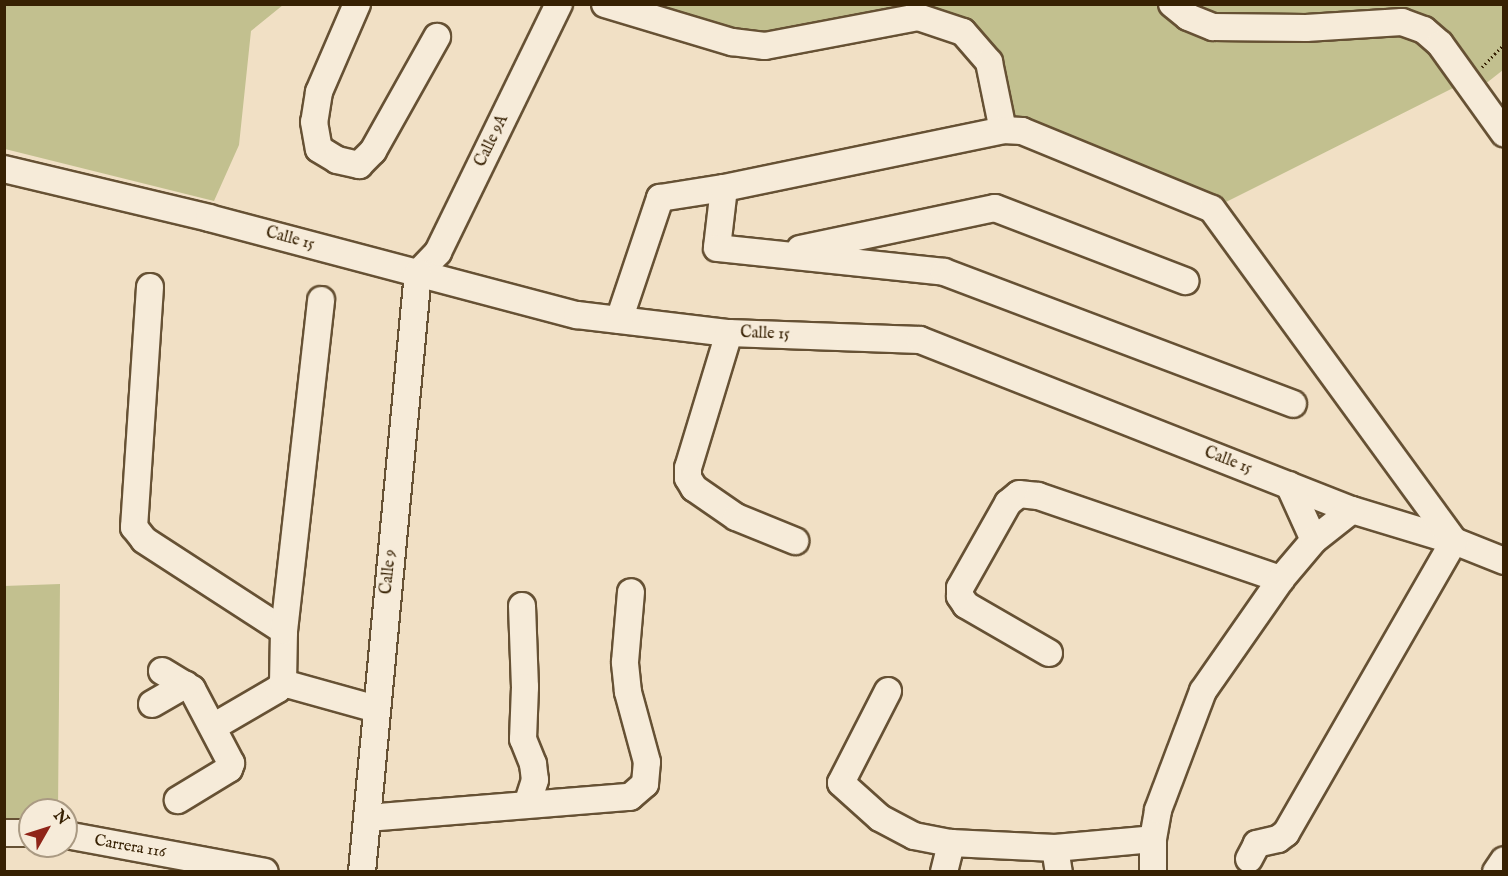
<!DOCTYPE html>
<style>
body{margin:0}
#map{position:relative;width:1508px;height:876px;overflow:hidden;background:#f1e0c5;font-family:"IM FELL English",serif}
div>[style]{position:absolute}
.green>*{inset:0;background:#c2c08f}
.path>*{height:3px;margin-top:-1.5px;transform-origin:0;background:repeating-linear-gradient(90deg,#372103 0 1.5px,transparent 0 4.5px)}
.roads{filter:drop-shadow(2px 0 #665134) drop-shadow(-2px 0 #665134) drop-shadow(0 2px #665134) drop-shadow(0 -2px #665134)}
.minor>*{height:26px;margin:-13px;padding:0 13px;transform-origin:13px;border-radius:13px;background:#f6ebd9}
span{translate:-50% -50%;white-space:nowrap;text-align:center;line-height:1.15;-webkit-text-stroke:4.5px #f6ebd9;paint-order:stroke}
.street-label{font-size:16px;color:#372103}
.frame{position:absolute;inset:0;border:6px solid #372103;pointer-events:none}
.north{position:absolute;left:18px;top:798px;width:60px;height:60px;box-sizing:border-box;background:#f6ebd9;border:2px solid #aa9a83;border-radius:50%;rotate:51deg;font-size:16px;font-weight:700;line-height:24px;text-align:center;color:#372103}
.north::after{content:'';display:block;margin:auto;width:21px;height:27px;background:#8f2418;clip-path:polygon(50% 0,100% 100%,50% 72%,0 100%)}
</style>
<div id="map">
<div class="green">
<div style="clip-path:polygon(5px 4px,283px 5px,251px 31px,239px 145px,214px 201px,5px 149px)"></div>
<div style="clip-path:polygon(605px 5px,1503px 5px,1503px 70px,1475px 92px,1467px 81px,1212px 209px,1003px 130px,989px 62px,918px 17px,765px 46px)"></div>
<div style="clip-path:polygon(60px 584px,58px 810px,30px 810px,30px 833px,5px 833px,4px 586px)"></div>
</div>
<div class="path">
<div style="left:1482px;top:67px;width:32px;rotate:-46deg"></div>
</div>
<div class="roads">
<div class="minor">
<div style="left:357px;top:4px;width:96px;rotate:113.4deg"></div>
<div style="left:319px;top:92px;width:30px;rotate:99deg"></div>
<div style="left:314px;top:122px;width:27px;rotate:80deg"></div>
<div style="left:319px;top:149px;width:21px;rotate:31deg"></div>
<div style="left:337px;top:160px;width:23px;rotate:13deg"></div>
<div style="left:359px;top:165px;width:20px;rotate:-45deg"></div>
<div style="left:373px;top:151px;width:131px;rotate:-60.7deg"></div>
<div style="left:605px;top:4px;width:133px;rotate:16.7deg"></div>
<div style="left:732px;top:42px;width:33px;rotate:7deg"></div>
<div style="left:765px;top:46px;width:156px;rotate:-10.7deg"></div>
<div style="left:918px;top:17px;width:47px;rotate:18.4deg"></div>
<div style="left:963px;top:32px;width:40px;rotate:49deg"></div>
<div style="left:989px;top:62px;width:69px;rotate:78.4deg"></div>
<div style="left:1172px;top:4px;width:21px;rotate:39deg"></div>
<div style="left:1188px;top:17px;width:27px;rotate:22deg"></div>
<div style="left:1213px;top:27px;width:93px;rotate:0.6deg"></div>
<div style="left:1306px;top:28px;width:96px;rotate:-3.6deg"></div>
<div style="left:1402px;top:22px;width:23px;rotate:20deg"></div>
<div style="left:1424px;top:30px;width:21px;rotate:41deg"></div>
<div style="left:1440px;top:44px;width:110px;rotate:54.3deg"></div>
<div style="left:4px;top:169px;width:211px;rotate:13.4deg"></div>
<div style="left:209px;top:218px;width:381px;rotate:14.8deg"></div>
<div style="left:577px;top:315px;width:153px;rotate:6.8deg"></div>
<div style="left:729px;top:333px;width:191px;rotate:2.1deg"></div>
<div style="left:920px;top:340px;width:464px;rotate:21.5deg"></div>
<div style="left:1352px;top:510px;width:107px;rotate:16.9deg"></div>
<div style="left:1454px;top:541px;width:54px;rotate:21.8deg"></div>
<div style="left:724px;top:188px;width:60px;rotate:96.7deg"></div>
<div style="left:717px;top:248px;width:228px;rotate:6deg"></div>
<div style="left:944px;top:272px;width:373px;rotate:20.7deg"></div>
<div style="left:800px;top:249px;width:199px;rotate:-11.9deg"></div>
<div style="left:995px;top:208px;width:204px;rotate:21deg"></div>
<div style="left:418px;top:273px;width:29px;rotate:-46deg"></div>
<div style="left:438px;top:252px;width:276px;rotate:-64deg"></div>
<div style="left:150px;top:287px;width:241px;rotate:93.8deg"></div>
<div style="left:134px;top:527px;width:16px;rotate:52deg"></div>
<div style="left:144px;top:540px;width:167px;rotate:33deg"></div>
<div style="left:619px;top:320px;width:129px;rotate:-71.4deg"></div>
<div style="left:660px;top:198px;width:65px;rotate:-8.9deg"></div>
<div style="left:724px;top:188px;width:285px;rotate:-11.7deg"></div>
<div style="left:1003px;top:130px;width:19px;rotate:3deg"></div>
<div style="left:1022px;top:131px;width:205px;rotate:22.3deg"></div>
<div style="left:1212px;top:209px;width:411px;rotate:53.9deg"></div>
<div style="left:1454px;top:541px;width:337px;rotate:119.9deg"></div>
<div style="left:1286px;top:833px;width:10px;rotate:143deg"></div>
<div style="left:1278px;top:839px;width:22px;rotate:167deg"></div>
<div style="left:1257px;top:844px;width:17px;rotate:118deg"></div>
<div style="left:729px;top:333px;width:141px;rotate:106.9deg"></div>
<div style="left:688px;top:468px;width:10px;rotate:90deg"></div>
<div style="left:688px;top:478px;width:12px;rotate:59deg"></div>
<div style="left:694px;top:488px;width:51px;rotate:34.6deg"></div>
<div style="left:736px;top:517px;width:64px;rotate:22.1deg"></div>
<div style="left:1289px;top:485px;width:60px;rotate:65.6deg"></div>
<div style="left:522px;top:606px;width:81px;rotate:87.9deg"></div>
<div style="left:525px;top:687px;width:52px;rotate:92.2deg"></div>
<div style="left:523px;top:739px;width:27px;rotate:68deg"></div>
<div style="left:533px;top:764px;width:16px;rotate:83deg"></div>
<div style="left:535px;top:780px;width:26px;rotate:108deg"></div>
<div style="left:1049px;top:653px;width:96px;rotate:-150deg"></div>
<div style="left:966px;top:605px;width:11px;rotate:-124deg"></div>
<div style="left:960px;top:596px;width:8px;rotate:-90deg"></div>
<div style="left:960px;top:588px;width:98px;rotate:-60.5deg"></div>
<div style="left:1008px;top:503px;width:14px;rotate:-39deg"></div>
<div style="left:1019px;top:494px;width:19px;rotate:6deg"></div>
<div style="left:1038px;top:496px;width:257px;rotate:18.9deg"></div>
<div style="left:162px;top:671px;width:35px;rotate:31deg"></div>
<div style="left:192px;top:689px;width:84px;rotate:62.2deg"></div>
<div style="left:231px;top:763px;width:6px;rotate:108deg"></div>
<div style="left:229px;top:769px;width:60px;rotate:148.7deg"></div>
<div style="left:283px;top:683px;width:97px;rotate:15.6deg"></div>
<div style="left:888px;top:691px;width:103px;rotate:117.1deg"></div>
<div style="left:841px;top:783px;width:52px;rotate:41.9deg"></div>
<div style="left:880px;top:818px;width:38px;rotate:28deg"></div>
<div style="left:914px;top:836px;width:38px;rotate:11deg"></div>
<div style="left:951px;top:843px;width:104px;rotate:2.8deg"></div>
<div style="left:1055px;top:848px;width:98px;rotate:-5.2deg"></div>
<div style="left:152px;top:704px;width:39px;rotate:-30deg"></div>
<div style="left:213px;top:727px;width:75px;rotate:-30.3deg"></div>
<div style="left:278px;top:689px;width:8px;rotate:-50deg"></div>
<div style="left:283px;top:683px;width:52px;rotate:-88.9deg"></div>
<div style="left:284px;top:631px;width:333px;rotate:-83.6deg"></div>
<div style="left:367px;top:818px;width:264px;rotate:-4.6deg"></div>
<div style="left:630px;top:797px;width:20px;rotate:-41deg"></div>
<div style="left:645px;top:784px;width:22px;rotate:-85deg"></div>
<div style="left:647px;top:762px;width:73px;rotate:-105.2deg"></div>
<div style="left:628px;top:692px;width:30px;rotate:-96deg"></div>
<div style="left:625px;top:662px;width:70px;rotate:-85.1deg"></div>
<div style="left:4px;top:833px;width:26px"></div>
<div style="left:66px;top:835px;width:202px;rotate:10.5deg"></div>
<div style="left:1055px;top:848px;width:24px;rotate:81deg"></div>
<div style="left:362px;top:872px;width:602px;rotate:-84.66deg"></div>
<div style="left:944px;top:872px;width:30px;rotate:-76deg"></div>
<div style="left:1153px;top:872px;width:33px;rotate:-90deg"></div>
<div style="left:1153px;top:839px;width:29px;rotate:-80deg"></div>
<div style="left:1158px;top:810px;width:127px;rotate:-69.3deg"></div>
<div style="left:1203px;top:691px;width:136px;rotate:-55.1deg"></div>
<div style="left:1281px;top:579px;width:51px;rotate:-49.8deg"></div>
<div style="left:1314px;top:540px;width:48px;rotate:-38.3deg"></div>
<div style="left:1496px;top:872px;width:14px;rotate:-56deg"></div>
</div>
</div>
<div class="street-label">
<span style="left:492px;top:141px;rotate:-64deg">Calle 9A</span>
<span style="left:290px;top:239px;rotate:15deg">Calle 15</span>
<span style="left:765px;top:334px;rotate:2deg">Calle 15</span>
<span style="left:1228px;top:461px;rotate:21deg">Calle 15</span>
<span style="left:389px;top:572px;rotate:-84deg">Calle 9</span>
<span style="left:130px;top:847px;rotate:10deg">Carrera 116</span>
</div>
<div class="frame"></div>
<div class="north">N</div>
</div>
